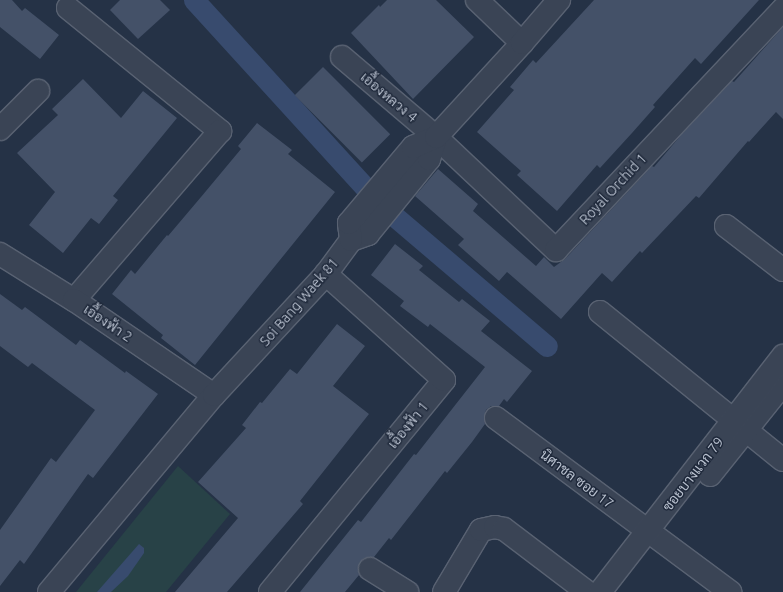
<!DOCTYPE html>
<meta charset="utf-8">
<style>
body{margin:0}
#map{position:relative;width:783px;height:592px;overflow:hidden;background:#253246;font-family:Ubuntu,Sarabun,sans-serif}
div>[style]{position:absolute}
.green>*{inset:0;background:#284247}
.water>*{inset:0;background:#384b6e}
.canal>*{height:21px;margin:-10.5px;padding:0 10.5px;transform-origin:10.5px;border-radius:10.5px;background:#384b6e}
.building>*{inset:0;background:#445168;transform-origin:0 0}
.roads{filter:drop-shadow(1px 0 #596272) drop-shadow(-1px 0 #596272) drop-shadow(0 1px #596272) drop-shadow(0 -1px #596272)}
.minor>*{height:22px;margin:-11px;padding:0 11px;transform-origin:11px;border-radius:11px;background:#3a4455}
span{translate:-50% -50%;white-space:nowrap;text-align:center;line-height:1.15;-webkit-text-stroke:3px #1f293b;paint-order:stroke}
.street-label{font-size:14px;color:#b8c0ce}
</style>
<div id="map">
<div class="green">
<div style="clip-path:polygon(178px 466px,230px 514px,166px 592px,76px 592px)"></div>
</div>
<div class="water">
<div style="clip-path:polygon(139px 544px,144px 548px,144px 553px,128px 576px,111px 592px,97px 592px)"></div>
</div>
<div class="canal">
<div style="left:194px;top:0;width:276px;rotate:47.6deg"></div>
<div style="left:380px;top:204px;width:219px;rotate:40.4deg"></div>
</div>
<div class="building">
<div style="clip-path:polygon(0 0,12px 0,22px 11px,25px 8px,59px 35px,40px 59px,0 27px)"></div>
<div style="clip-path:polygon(120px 0,160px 0,170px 10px,138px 39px,110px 10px)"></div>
<div style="clip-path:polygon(387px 0,436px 0,474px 37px,413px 99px,351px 33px,379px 5px,380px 7px)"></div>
<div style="clip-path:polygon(594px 0,759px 0,701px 64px,695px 58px,653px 105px,655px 107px,632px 133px,600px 168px,597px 165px,557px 211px,517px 175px,521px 171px,477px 132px,514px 90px,510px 87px,533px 60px,536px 63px)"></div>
<div style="clip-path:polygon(783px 27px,783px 119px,776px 112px,749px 142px,748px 141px,699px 198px,696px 196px,642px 253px,640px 251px,612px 282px,602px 273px,561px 319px,507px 272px,499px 281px,458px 245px,464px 239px,415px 196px,438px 169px,478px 204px,473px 211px,536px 266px,544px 257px,554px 267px,565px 259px,652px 166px,654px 167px,682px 134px,732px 81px,734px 82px)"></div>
<div style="left:323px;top:67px;width:95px;height:40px;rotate:45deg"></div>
<div style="clip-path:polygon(83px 79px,121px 118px,143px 91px,177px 118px,113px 196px,118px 200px,99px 224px,91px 218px,63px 253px,29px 225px,55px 192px,17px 153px,58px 115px,52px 109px)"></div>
<div style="clip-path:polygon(257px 123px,292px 150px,288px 154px,335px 192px,195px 365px,161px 338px,163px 335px,112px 294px,131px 270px,135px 274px,167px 235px,168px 236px,201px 197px,241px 149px,238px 146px)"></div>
<div style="clip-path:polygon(395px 244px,423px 266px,419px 270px,459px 302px,462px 299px,490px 321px,481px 331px,532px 371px,507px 402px,504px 399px,499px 406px,491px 406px,486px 410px,484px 417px,485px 424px,472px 442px,447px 473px,445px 471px,391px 540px,389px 538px,374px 557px,364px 558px,360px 562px,358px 568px,359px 575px,345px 592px,300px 592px,358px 520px,361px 522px,414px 454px,416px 455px,485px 367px,430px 324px,428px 327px,400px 306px,404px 301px,371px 275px)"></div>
<div style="clip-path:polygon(0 294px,22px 310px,25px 307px,76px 345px,80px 340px,125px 373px,126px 371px,158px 394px,93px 478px,88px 474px,24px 564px,20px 560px,0 586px,0 530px,51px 458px,56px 462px,95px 410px,32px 363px,28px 367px,0 346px)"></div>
<div style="clip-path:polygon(337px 324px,365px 346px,333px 386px,369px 414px,300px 501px,303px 504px,227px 592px,175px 592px,238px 518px,198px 482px,246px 428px,242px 425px,260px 402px,262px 403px,290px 369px,297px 374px)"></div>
</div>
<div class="roads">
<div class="minor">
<div style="left:477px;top:0;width:62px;rotate:43.7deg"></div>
<div style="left:68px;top:8px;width:196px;rotate:39deg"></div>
<div style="left:220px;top:131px;width:223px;rotate:130.8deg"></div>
<div style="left:342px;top:57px;width:123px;rotate:40.4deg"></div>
<div style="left:436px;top:137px;width:165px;rotate:43.3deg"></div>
<div style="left:556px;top:250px;width:331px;rotate:-46.7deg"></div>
<div style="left:0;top:129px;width:54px;rotate:-45deg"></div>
<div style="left:726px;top:226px;width:72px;rotate:37.7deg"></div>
<div style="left:351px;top:240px;width:18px;rotate:-19deg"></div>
<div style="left:368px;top:234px;width:97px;rotate:-50.9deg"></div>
<div style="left:429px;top:159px;width:23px;rotate:-72deg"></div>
<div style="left:0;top:254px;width:87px;rotate:31.9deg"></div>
<div style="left:74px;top:300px;width:169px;rotate:34.2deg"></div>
<div style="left:600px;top:312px;width:235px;rotate:39deg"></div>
<div style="left:496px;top:418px;width:292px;rotate:36.6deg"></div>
<div style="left:710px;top:475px;width:117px;rotate:-51.3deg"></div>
<div style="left:370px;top:569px;width:44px;rotate:31.9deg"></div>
<div style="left:49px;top:592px;width:257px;rotate:-50.1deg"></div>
<div style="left:214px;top:395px;width:165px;rotate:-47.2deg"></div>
<div style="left:326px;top:274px;width:42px;rotate:-53.7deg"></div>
<div style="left:351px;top:240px;width:17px;rotate:-97deg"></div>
<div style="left:349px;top:223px;width:99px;rotate:-49.9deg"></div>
<div style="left:413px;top:147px;width:25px;rotate:-23deg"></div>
<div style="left:436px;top:137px;width:127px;rotate:-47.5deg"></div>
<div style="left:522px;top:43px;width:57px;rotate:-49.3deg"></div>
<div style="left:270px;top:592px;width:274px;rotate:-50.6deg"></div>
<div style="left:444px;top:380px;width:159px;rotate:-138.1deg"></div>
<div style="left:444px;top:592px;width:72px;rotate:-59.2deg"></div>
<div style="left:481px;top:530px;width:14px;rotate:-12deg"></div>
<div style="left:495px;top:527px;width:9px;rotate:13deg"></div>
<div style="left:504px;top:529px;width:104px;rotate:37.2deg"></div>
<div style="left:600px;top:592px;width:299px;rotate:-52.2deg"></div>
</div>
</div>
<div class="street-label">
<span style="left:389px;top:97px;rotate:40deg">เอื้องหลวง 4</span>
<span style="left:613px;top:189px;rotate:-47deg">Royal Orchid 1</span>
<span style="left:299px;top:302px;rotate:-49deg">Soi Bang Waek 81</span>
<span style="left:108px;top:323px;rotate:34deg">เอื้องฟ้า 2</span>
<span style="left:408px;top:425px;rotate:-51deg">เอื้องฟ้า 1</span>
<span style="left:693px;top:474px;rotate:-52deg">ซอยบางแวก 79</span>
<span style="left:577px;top:479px;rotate:37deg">นิศาชล ซอย 17</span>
</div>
</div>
